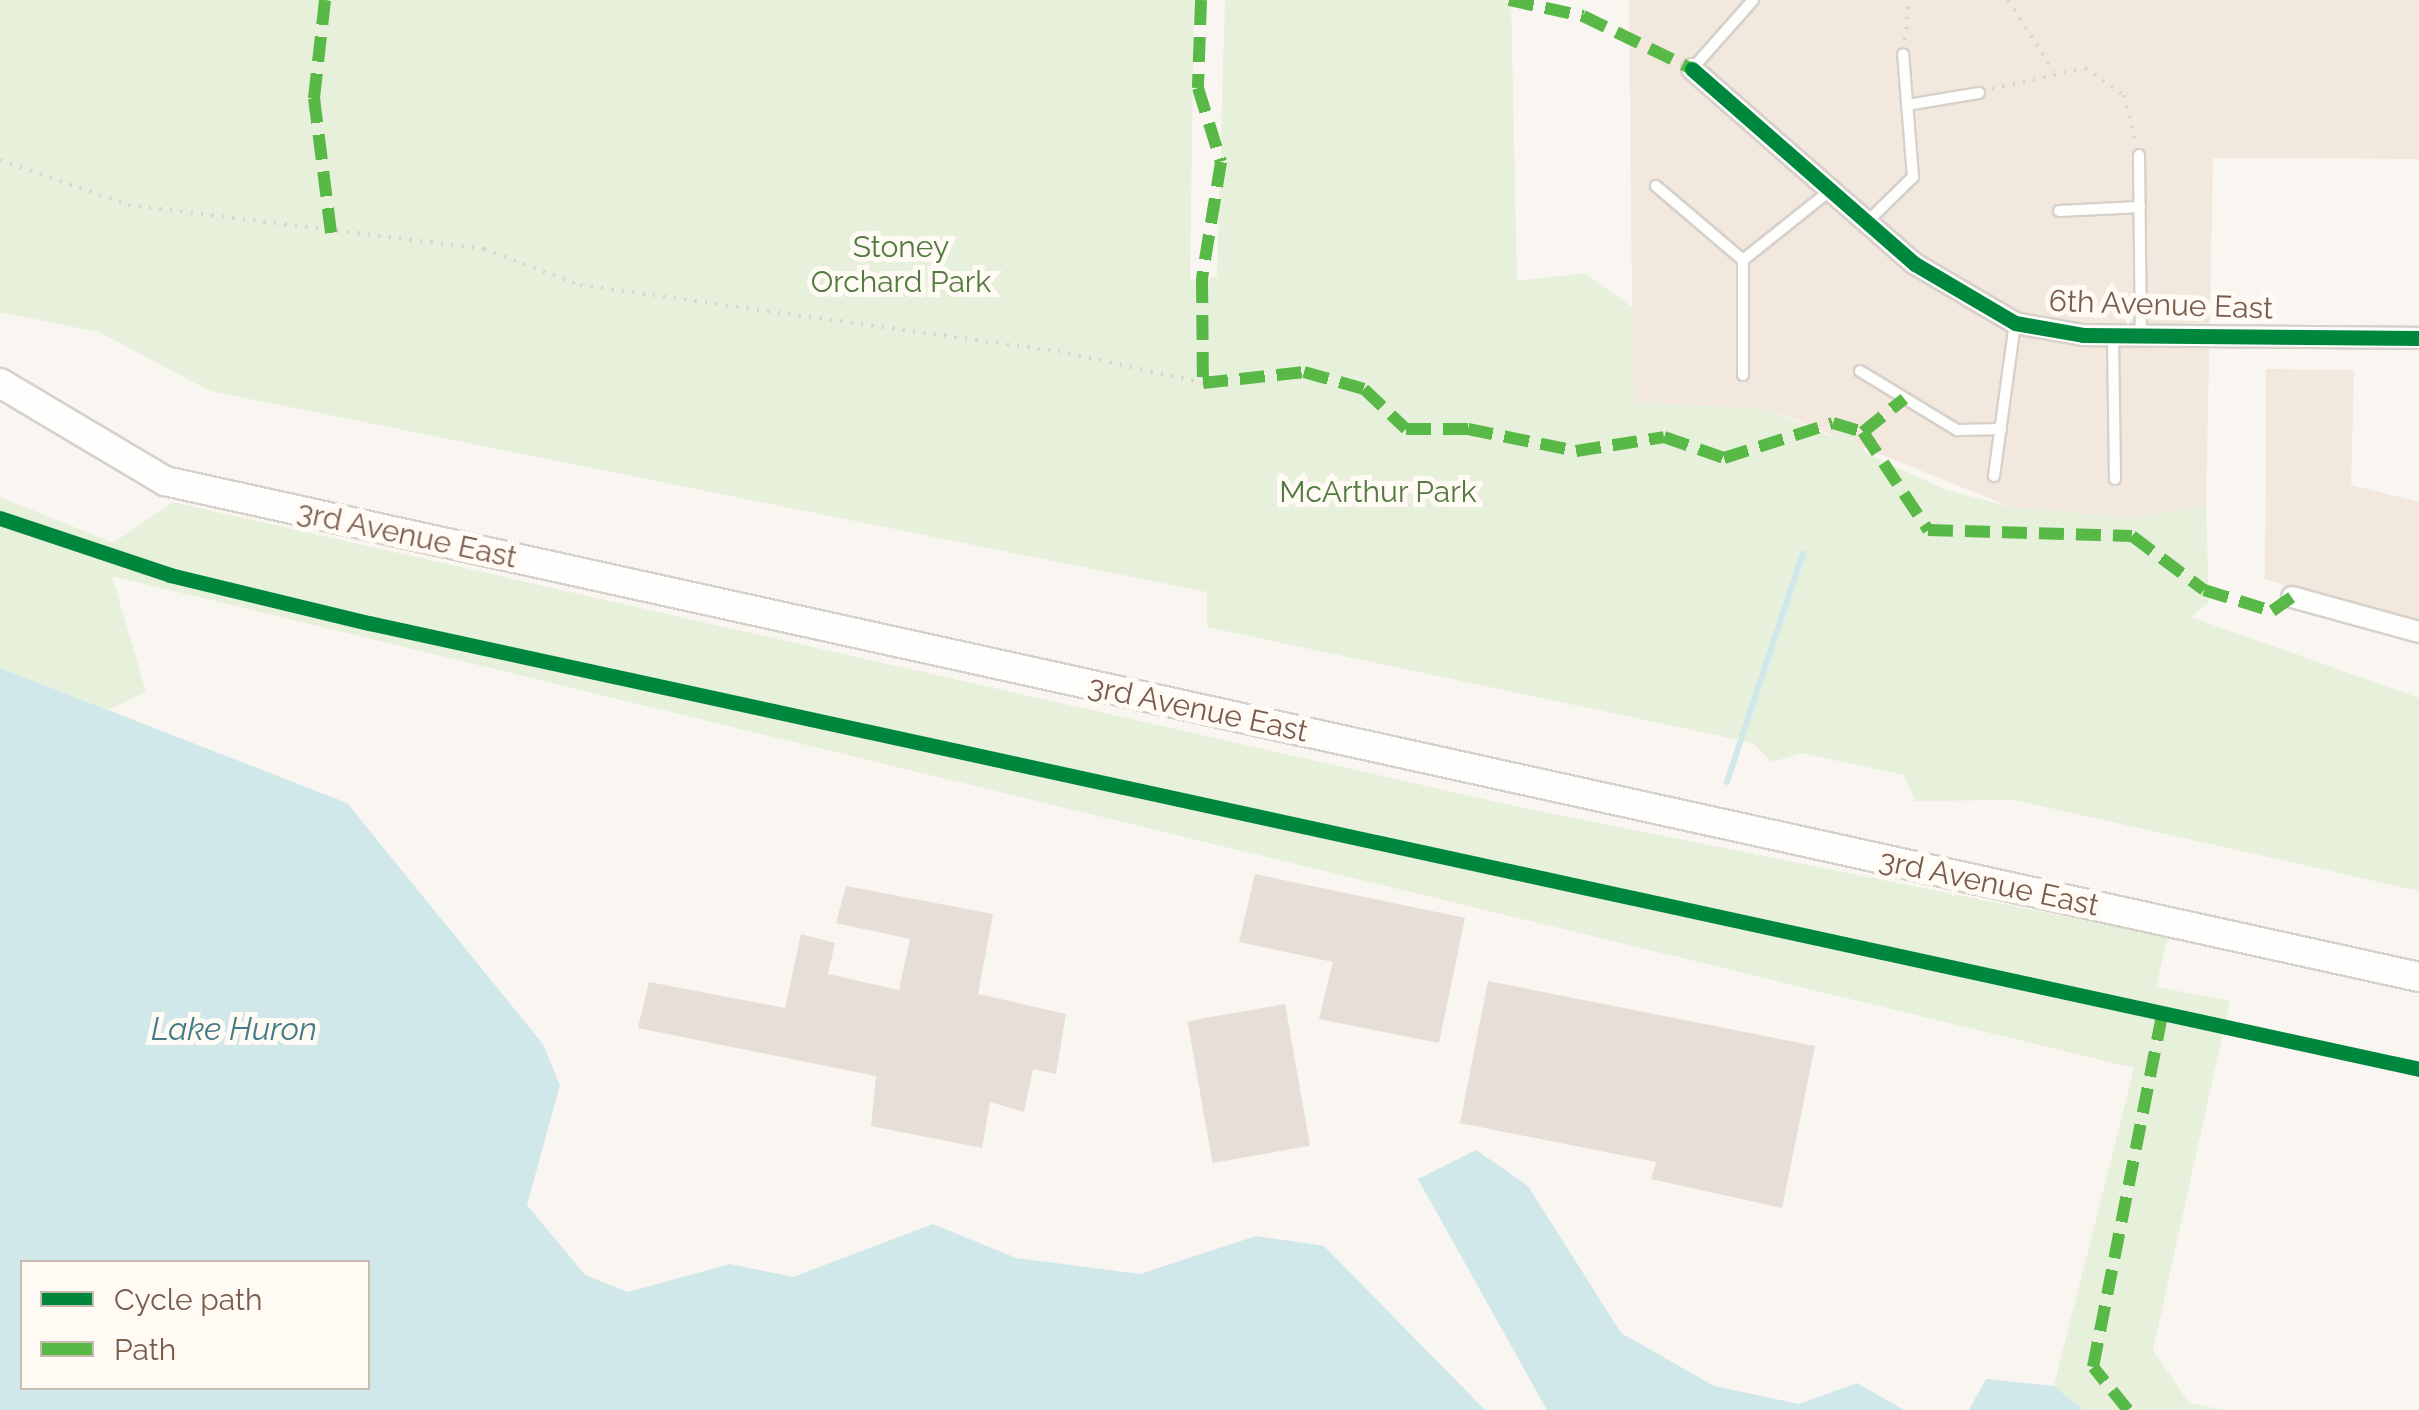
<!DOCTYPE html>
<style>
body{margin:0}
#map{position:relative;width:2419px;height:1410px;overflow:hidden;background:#f9f5f0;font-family:Raleway,sans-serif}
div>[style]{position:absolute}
.residential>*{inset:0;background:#f2e8de}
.green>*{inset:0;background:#e7f0db}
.water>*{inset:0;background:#d0e8ea}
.stream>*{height:6px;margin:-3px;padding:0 3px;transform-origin:3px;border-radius:3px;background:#d0e8ea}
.building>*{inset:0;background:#e6ded7;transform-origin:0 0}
.path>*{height:4px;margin-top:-2px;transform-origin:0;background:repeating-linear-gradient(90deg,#dcd5d0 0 2.5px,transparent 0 10.5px)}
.roads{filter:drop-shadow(2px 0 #d7d1cb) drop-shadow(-2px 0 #d7d1cb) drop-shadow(0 2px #d7d1cb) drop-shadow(0 -2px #d7d1cb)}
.lane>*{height:10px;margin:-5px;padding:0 5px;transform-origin:5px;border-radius:5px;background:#fefefd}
.street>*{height:20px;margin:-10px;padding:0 10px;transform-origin:10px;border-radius:10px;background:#fefefd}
.secondary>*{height:28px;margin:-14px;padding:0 14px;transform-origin:14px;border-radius:14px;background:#fefefd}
.quiet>*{height:12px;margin-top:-6px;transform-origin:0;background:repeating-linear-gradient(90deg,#58b947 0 25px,transparent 0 37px)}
.cycleway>*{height:15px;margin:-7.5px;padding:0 7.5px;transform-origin:7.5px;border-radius:7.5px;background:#00873e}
span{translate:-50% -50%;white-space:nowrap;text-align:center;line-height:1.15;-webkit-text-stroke:10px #fffaf3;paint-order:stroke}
.park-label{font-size:30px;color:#537a41}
.street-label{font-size:30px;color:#7a5c4d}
.water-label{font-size:32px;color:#437c86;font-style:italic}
.legend{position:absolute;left:20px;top:1260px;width:350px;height:130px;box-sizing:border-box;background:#fffaf3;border:2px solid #cabbb1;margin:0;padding:12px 18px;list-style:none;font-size:30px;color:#7a5c4d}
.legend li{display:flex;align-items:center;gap:20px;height:50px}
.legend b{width:50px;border:2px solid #cabbb1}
</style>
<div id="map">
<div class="residential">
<div style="clip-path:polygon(1629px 0,2419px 0,2419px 159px,2213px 158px,2206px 505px,2132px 518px,2011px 507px,1768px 409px,1633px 403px)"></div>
<div style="clip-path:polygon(2266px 369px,2354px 370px,2351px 485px,2419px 502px,2419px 629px,2265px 579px)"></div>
</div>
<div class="green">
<div style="clip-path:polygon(0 0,1194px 0,1190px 281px,1217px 277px,1225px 0,1511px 0,1517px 281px,1585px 273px,1632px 307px,1634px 402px,1768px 409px,1832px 437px,1845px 430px,1868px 454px,1946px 490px,2011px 507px,2132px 518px,2206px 505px,2209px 602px,2191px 617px,2419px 698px,2419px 891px,2014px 800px,1915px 801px,1904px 775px,1801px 753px,1772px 762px,1753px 743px,1207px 627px,1207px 592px,210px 391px,99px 332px,0 312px)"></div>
<div style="clip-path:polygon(0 497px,113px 543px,173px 502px,1519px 807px,2168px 937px,2156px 987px,2230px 1001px,2153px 1350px,2189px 1403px,2224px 1410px,2083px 1410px,2054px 1386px,2134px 1068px,112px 576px,146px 692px,108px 710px,0 668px)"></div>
</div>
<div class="water">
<div style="clip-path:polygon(evenodd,0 668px,347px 803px,543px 1044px,560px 1085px,527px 1205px,585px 1275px,628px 1292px,730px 1264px,793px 1277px,933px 1224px,1016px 1258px,1140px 1274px,1256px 1236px,1324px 1246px,1485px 1410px,0 1410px,0 668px,368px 1262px,368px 1388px,22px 1388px,22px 1262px,368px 1262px)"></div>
<div style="clip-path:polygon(1476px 1150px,1528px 1186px,1621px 1333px,1714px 1386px,1799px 1404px,1857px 1383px,1904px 1410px,1547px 1410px,1418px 1179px)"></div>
<div style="clip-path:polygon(1986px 1379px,2054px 1386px,2083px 1410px,1969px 1410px)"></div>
</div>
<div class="stream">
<div style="left:1727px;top:782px;width:241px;rotate:-71.6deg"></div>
</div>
<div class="building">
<div style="clip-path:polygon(1255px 874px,1465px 918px,1439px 1043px,1319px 1019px,1333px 962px,1239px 942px)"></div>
<div style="clip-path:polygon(846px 886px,993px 914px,978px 994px,1066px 1014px,1056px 1074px,1033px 1069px,1024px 1112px,990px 1102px,982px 1148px,871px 1126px,876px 1076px,638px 1028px,649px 982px,785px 1008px,801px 934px,835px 943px,828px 974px,899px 990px,910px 939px,836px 923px)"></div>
<div style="clip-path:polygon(1488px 981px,1815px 1046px,1782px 1208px,1651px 1179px,1656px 1162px,1460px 1123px)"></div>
<div style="left:1285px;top:1004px;width:144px;height:99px;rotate:80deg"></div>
</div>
<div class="path">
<div style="left:2008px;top:0;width:85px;rotate:57.4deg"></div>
<div style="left:1905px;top:40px;width:40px;rotate:-84.3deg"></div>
<div style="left:1992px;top:89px;width:95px;rotate:-12.7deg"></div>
<div style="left:2085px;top:68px;width:47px;rotate:34.7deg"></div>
<div style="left:2124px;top:95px;width:47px;rotate:76.6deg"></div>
<div style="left:0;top:160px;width:136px;rotate:19.4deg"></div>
<div style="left:128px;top:205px;width:359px;rotate:7deg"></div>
<div style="left:484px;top:249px;width:103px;rotate:20.6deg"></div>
<div style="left:580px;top:285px;width:483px;rotate:7.9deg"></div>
<div style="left:1058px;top:351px;width:148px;rotate:12.4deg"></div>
</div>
<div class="roads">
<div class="lane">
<div style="left:1692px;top:69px;width:92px;rotate:-48.5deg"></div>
<div style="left:1907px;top:105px;width:73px;rotate:-9.5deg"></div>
<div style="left:2139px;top:155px;width:180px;rotate:89.4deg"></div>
<div style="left:1656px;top:186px;width:114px;rotate:40.4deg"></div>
<div style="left:2059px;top:211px;width:81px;rotate:-2.8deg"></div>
<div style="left:1868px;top:221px;width:63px;rotate:-44.4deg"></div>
<div style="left:1913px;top:177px;width:123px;rotate:-94.6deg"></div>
<div style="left:2113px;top:335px;width:144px;rotate:89.2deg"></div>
<div style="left:1860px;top:371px;width:114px;rotate:31.3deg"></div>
<div style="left:1957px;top:430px;width:44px;rotate:-1.3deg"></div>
<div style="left:1743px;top:375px;width:115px;rotate:-90deg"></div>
<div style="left:1743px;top:260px;width:114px;rotate:-38.6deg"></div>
<div style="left:1994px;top:476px;width:154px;rotate:-82.2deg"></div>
</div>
<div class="street">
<div style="left:1692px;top:69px;width:296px;rotate:41.2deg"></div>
<div style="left:1915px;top:264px;width:116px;rotate:30.5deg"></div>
<div style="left:2015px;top:323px;width:69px;rotate:10deg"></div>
<div style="left:2083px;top:335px;width:336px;rotate:0.5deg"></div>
<div style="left:2292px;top:597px;width:132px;rotate:15.4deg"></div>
</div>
<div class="secondary">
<div style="left:0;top:383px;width:192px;rotate:30.7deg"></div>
<div style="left:165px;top:481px;width:2308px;rotate:12.41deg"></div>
</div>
</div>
<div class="quiet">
<div style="left:325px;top:0;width:99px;rotate:96.4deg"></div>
<div style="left:314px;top:98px;width:136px;rotate:82.8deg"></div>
<div style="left:1201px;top:0;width:88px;rotate:92deg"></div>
<div style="left:1198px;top:88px;width:77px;rotate:72.7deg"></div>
<div style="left:1221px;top:162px;width:118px;rotate:99.3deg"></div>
<div style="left:1202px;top:278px;width:105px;rotate:89.5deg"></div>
<div style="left:1203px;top:383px;width:102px;rotate:-6.2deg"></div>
<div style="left:1304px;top:372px;width:62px;rotate:15.8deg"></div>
<div style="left:1364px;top:389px;width:58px;rotate:43.6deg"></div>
<div style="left:1406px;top:429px;width:62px"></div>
<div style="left:1468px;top:429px;width:110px;rotate:11.5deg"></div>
<div style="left:1576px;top:451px;width:89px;rotate:-9deg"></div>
<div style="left:1664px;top:437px;width:64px;rotate:19.3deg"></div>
<div style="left:1724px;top:458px;width:114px;rotate:-17.8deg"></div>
<div style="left:1833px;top:423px;width:31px;rotate:17deg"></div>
<div style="left:1863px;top:432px;width:53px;rotate:-38.8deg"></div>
<div style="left:1509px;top:0;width:76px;rotate:12.2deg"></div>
<div style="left:1583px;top:16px;width:121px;rotate:25.9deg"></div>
<div style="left:1863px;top:432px;width:118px;rotate:56.4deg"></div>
<div style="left:1928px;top:530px;width:204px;rotate:1.7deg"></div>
<div style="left:2132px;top:536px;width:90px;rotate:36.9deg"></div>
<div style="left:2204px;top:590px;width:71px;rotate:17.2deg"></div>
<div style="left:2272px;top:611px;width:24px;rotate:-35deg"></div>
<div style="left:2128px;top:1410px;width:55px;rotate:-129.1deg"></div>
<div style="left:2093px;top:1367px;width:359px;rotate:-78.9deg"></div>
</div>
<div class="cycleway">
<div style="left:1692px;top:69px;width:296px;rotate:41.2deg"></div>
<div style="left:1915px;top:264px;width:116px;rotate:30.5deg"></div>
<div style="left:2015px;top:323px;width:69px;rotate:10deg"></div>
<div style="left:2083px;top:335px;width:336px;rotate:0.5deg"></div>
<div style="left:0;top:518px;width:179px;rotate:18.5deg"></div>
<div style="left:170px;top:575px;width:205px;rotate:13.6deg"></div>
<div style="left:369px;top:623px;width:2098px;rotate:12.27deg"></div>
</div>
<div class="park-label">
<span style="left:901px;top:264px">Stoney<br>Orchard Park</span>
<span style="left:1378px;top:492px">McArthur Park</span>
</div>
<div class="street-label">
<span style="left:2161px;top:305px;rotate:2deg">6th Avenue East</span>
<span style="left:407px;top:535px;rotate:12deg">3rd Avenue East</span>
<span style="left:1198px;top:709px;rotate:12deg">3rd Avenue East</span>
<span style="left:1989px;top:883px;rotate:12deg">3rd Avenue East</span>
</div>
<div class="water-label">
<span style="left:234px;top:1029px">Lake Huron</span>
</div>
<ul class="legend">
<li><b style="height:12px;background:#00873e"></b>Cycle path</li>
<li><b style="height:12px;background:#58b947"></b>Path</li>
</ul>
</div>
